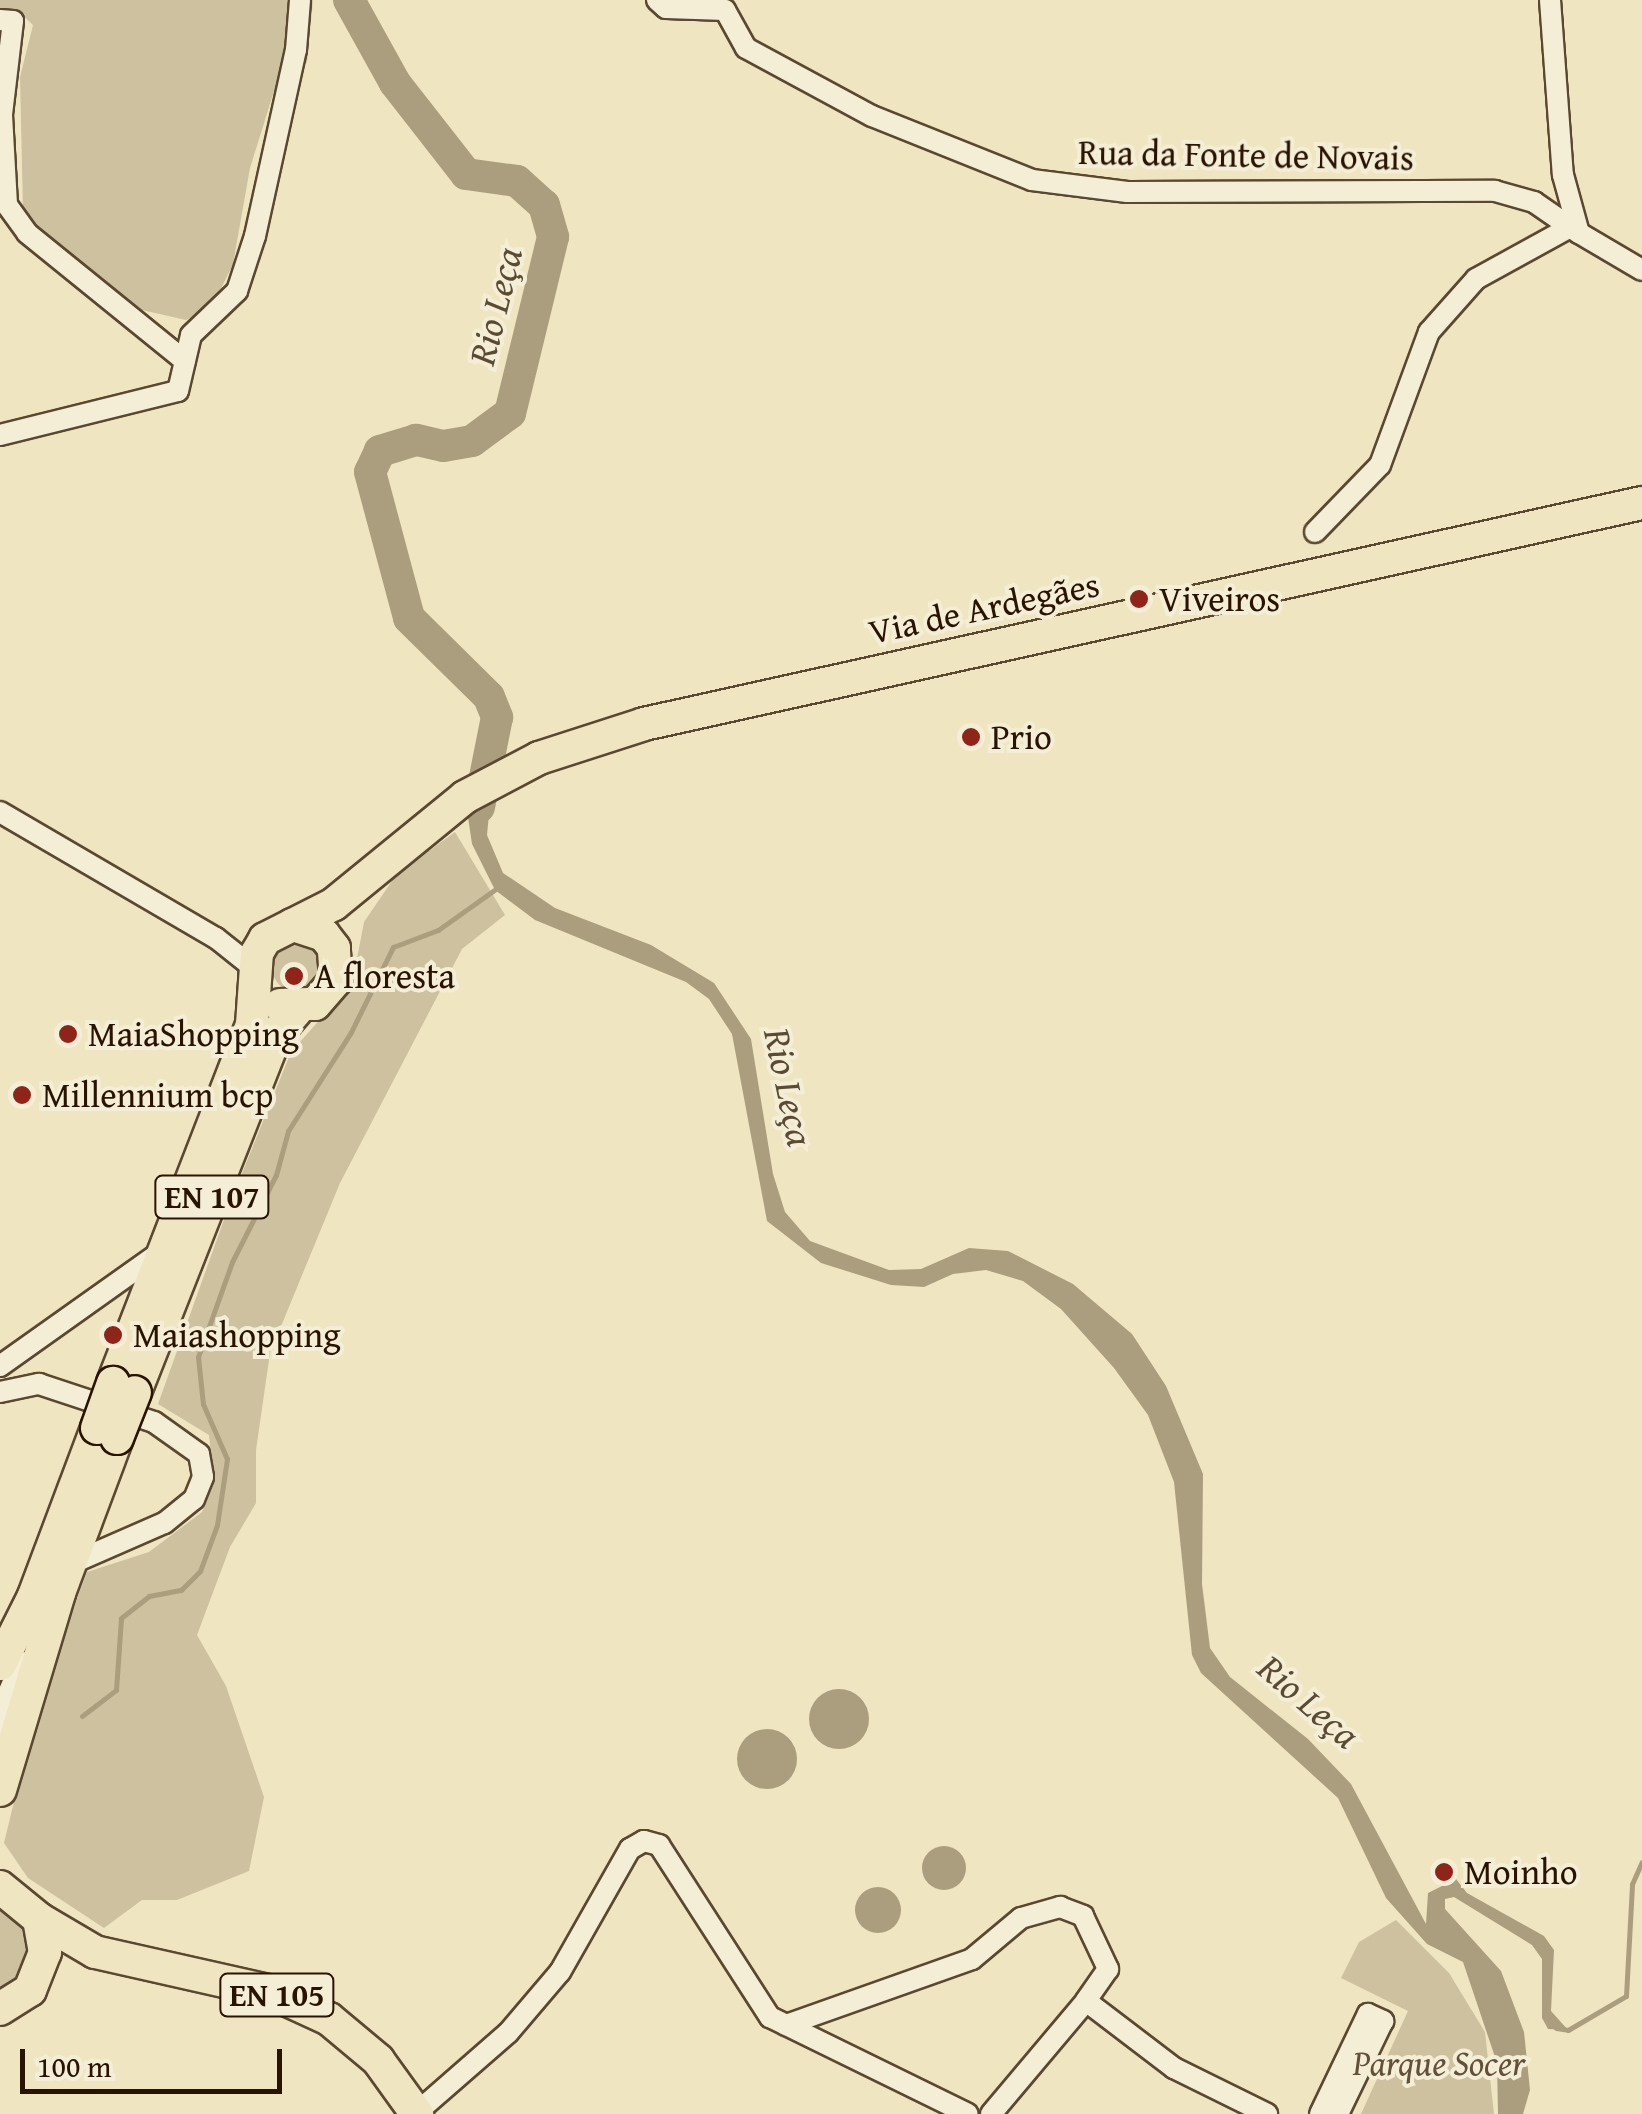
<!DOCTYPE html>
<meta charset="utf-8">
<style>
body{margin:0}
#map{position:relative;width:1642px;height:2114px;overflow:hidden;background:#efe5c1;font-family:"Gentium Book Plus",serif}
div>[style]{position:absolute}
.green>*{inset:0;background:#cdc1a0}
.round{border-radius:50%}
.water>*{inset:0;background:#ab9e7f}
.stream>*{height:5px;margin:-2.5px;padding:0 2.5px;transform-origin:2.5px;border-radius:2.5px;background:#ab9e7f}
.river>*{height:32px;margin:-16px;padding:0 16px;transform-origin:16px;border-radius:16px;background:#ab9e7f}
.roads{filter:drop-shadow(2px 0 #5a4830) drop-shadow(-2px 0 #5a4830) drop-shadow(0 2px #5a4830) drop-shadow(0 -2px #5a4830)}
.minor>*{height:20px;margin:-10px;padding:0 10px;transform-origin:10px;border-radius:10px;background:#f5eed7}
.secondary>*{height:30px;margin:-15px;padding:0 15px;transform-origin:15px;border-radius:15px;background:#f5eed7}
.primary>*{height:32px;margin:-16px;padding:0 16px;transform-origin:16px;border-radius:16px;background:#efe5c1}
.bridges{filter:drop-shadow(2px 0 #281400) drop-shadow(-2px 0 #281400) drop-shadow(0 2px #281400) drop-shadow(0 -2px #281400)}
.primary-bridge>*{height:32px;margin:-16px;padding:0 16px;transform-origin:16px;border-radius:16px;background:#efe5c1}
.dots>*{width:28px;height:28px;translate:-50% -50%;box-sizing:border-box;border:5px solid #f5eed7;border-radius:50%}
span{translate:-50% -50%;white-space:nowrap;text-align:center;line-height:1.15;-webkit-text-stroke:8px #f5eed7;paint-order:stroke}
.shield-label span{padding:2px 8px;background:#f5eed7;border:2px solid;border-radius:8px;-webkit-text-stroke-width:0}
.shield-label{font-size:32px;color:#281400;font-weight:700}
.street-label{font-size:35px;color:#281400}
.poi-label{font-size:35px;color:#281400}
.left{translate:0 -50%;text-align:left}
.park-label{font-size:35px;color:#625138;font-style:italic}
.water-label{font-size:38px;color:#5c4b33;font-style:italic}
.scale{position:absolute;left:20px;top:2049px;width:262px;height:45px;box-sizing:border-box;border:5px solid #281400;border-top:0;padding-left:12px;font-size:30px;line-height:35px;white-space:nowrap;color:#281400;-webkit-text-stroke:8px #f5eed7;paint-order:stroke}
</style>
<div id="map">
<div class="green">
<div style="clip-path:polygon(0 0,313px 0,307px 62px,274px 91px,250px 168px,233px 264px,212px 307px,186px 320px,142px 310px,84px 275px,23px 211px,20px 77px,33px 25px,18px 11px,0 10px)"></div>
<div style="clip-path:polygon(455px 832px,505px 915px,462px 949px,340px 1183px,270px 1353px,256px 1450px,256px 1503px,230px 1547px,197px 1635px,226px 1686px,264px 1797px,249px 1871px,177px 1900px,142px 1900px,104px 1928px,28px 1878px,4px 1843px,37px 1707px,87px 1572px,149px 1552px,202px 1512px,214px 1484px,209px 1435px,158px 1404px,230px 1203px,291px 1052px,340px 997px,356px 964px,364px 922px,396px 875px)"></div>
<div class="round" style="left:272px;top:942px;width:50px;height:50px"></div>
<div style="clip-path:polygon(0 1899px,20px 1911px,33px 1942px,26px 1975px,0 1996px)"></div>
<div style="clip-path:polygon(1396px 1920px,1449px 1973px,1485px 2032px,1494px 2114px,1361px 2114px,1408px 2011px,1341px 1978px,1359px 1942px)"></div>
</div>
<div class="water">
<div style="clip-path:polygon(492px 783px,487px 835px,503px 873px,555px 908px,651px 945px,714px 983px,751px 1039px,773px 1174px,785px 1212px,810px 1241px,889px 1270px,921px 1269px,969px 1248px,1008px 1251px,1073px 1284px,1132px 1334px,1166px 1386px,1203px 1474px,1202px 1584px,1210px 1648px,1230px 1677px,1308px 1739px,1351px 1784px,1426px 1924px,1428px 1893px,1456px 1879px,1467px 1893px,1544px 1936px,1554px 1950px,1551px 2011px,1568px 2030px,1548px 2029px,1542px 2018px,1542px 1959px,1532px 1945px,1454px 1897px,1445px 1899px,1445px 1909px,1501px 1971px,1524px 2032px,1530px 2090px,1523px 2114px,1498px 2114px,1497px 2063px,1463px 1962px,1427px 1944px,1386px 1898px,1338px 1798px,1201px 1673px,1192px 1655px,1174px 1482px,1148px 1415px,1114px 1368px,1061px 1309px,1023px 1281px,986px 1270px,953px 1274px,924px 1287px,891px 1285px,821px 1263px,767px 1221px,732px 1034px,709px 999px,686px 982px,535px 920px,495px 890px,472px 844px,465px 797px)"></div>
<div class="round" style="left:809px;top:1689px;width:60px;height:60px"></div>
<div class="round" style="left:737px;top:1729px;width:60px;height:60px"></div>
<div class="round" style="left:922px;top:1846px;width:44px;height:44px"></div>
<div class="round" style="left:855px;top:1887px;width:46px;height:46px"></div>
</div>
<div class="stream">
<div style="left:82px;top:1716px;width:43px;rotate:-37.4deg"></div>
<div style="left:116px;top:1690px;width:72px;rotate:-86deg"></div>
<div style="left:121px;top:1618px;width:36px;rotate:-38deg"></div>
<div style="left:149px;top:1596px;width:33px;rotate:-11deg"></div>
<div style="left:181px;top:1590px;width:27px;rotate:-45deg"></div>
<div style="left:200px;top:1571px;width:49px;rotate:-69.7deg"></div>
<div style="left:217px;top:1525px;width:67px;rotate:-81.4deg"></div>
<div style="left:227px;top:1459px;width:60px;rotate:-113.6deg"></div>
<div style="left:203px;top:1404px;width:47px;rotate:-96.1deg"></div>
<div style="left:198px;top:1357px;width:101px;rotate:-70.3deg"></div>
<div style="left:232px;top:1262px;width:97px;rotate:-63.2deg"></div>
<div style="left:276px;top:1175px;width:46px;rotate:-74.7deg"></div>
<div style="left:288px;top:1131px;width:117px;rotate:-57.5deg"></div>
<div style="left:351px;top:1032px;width:95px;rotate:-63.7deg"></div>
<div style="left:393px;top:947px;width:48px;rotate:-20.7deg"></div>
<div style="left:438px;top:930px;width:72px;rotate:-35.4deg"></div>
<div style="left:1556px;top:2028px;width:12px;rotate:9deg"></div>
<div style="left:1568px;top:2030px;width:67px;rotate:-30.4deg"></div>
<div style="left:1626px;top:1996px;width:112px;rotate:-86.9deg"></div>
<div style="left:1632px;top:1884px;width:24px;rotate:-66deg"></div>
</div>
<div class="river">
<div style="left:349px;top:0;width:95px;rotate:61deg"></div>
<div style="left:395px;top:83px;width:115px;rotate:52deg"></div>
<div style="left:466px;top:174px;width:51px;rotate:7.8deg"></div>
<div style="left:517px;top:181px;width:36px;rotate:42deg"></div>
<div style="left:544px;top:205px;width:33px;rotate:74deg"></div>
<div style="left:553px;top:237px;width:181px;rotate:103.7deg"></div>
<div style="left:510px;top:413px;width:47px;rotate:143.6deg"></div>
<div style="left:472px;top:441px;width:29px;rotate:170deg"></div>
<div style="left:443px;top:446px;width:28px;rotate:-167deg"></div>
<div style="left:416px;top:440px;width:38px;rotate:163deg"></div>
<div style="left:380px;top:451px;width:23px;rotate:115deg"></div>
<div style="left:370px;top:472px;width:151px;rotate:75deg"></div>
<div style="left:409px;top:618px;width:112px;rotate:44.6deg"></div>
<div style="left:489px;top:697px;width:22px;rotate:68deg"></div>
<div style="left:497px;top:717px;width:92px;rotate:101.3deg"></div>
</div>
<div class="roads">
<div class="minor">
<div style="left:657px;top:0;width:12px;rotate:42deg"></div>
<div style="left:666px;top:8px;width:59px;rotate:1.9deg"></div>
<div style="left:725px;top:10px;width:43px;rotate:61.1deg"></div>
<div style="left:746px;top:48px;width:143px;rotate:28.4deg"></div>
<div style="left:872px;top:116px;width:172px;rotate:21.8deg"></div>
<div style="left:1032px;top:180px;width:96px;rotate:7.2deg"></div>
<div style="left:1127px;top:192px;width:368px;rotate:-0.2deg"></div>
<div style="left:1495px;top:191px;width:41px;rotate:15.8deg"></div>
<div style="left:1534px;top:202px;width:55px;rotate:34.6deg"></div>
<div style="left:1550px;top:0;width:175px;rotate:85.8deg"></div>
<div style="left:1563px;top:175px;width:60px;rotate:74.6deg"></div>
<div style="left:1579px;top:233px;width:73px;rotate:30.4deg"></div>
<div style="left:0;top:20px;width:13px;rotate:4deg"></div>
<div style="left:13px;top:21px;width:95px;rotate:96.7deg"></div>
<div style="left:2px;top:115px;width:90px;rotate:86.8deg"></div>
<div style="left:7px;top:205px;width:34px;rotate:54deg"></div>
<div style="left:27px;top:233px;width:203px;rotate:39deg"></div>
<div style="left:0;top:435px;width:183px;rotate:-13.9deg"></div>
<div style="left:178px;top:391px;width:57px;rotate:-76.9deg"></div>
<div style="left:191px;top:335px;width:64px;rotate:-43.7deg"></div>
<div style="left:237px;top:291px;width:58px;rotate:-71.9deg"></div>
<div style="left:255px;top:236px;width:190px;rotate:-77.6deg"></div>
<div style="left:296px;top:50px;width:50px;rotate:-85.4deg"></div>
<div style="left:1315px;top:532px;width:93px;rotate:-45.9deg"></div>
<div style="left:1380px;top:465px;width:142px;rotate:-69.8deg"></div>
<div style="left:1429px;top:332px;width:71px;rotate:-48.4deg"></div>
<div style="left:1476px;top:279px;width:104px;rotate:-28.8deg"></div>
<div style="left:0;top:812px;width:250px;rotate:30.3deg"></div>
<div style="left:216px;top:938px;width:50px;rotate:38.5deg"></div>
<div style="left:0;top:1366px;width:195px;rotate:-35.4deg"></div>
<div style="left:0;top:1392px;width:40px;rotate:-12deg"></div>
<div style="left:39px;top:1384px;width:121px;rotate:18.3deg"></div>
<div style="left:154px;top:1422px;width:55px;rotate:35.4deg"></div>
<div style="left:199px;top:1454px;width:23px;rotate:80deg"></div>
<div style="left:203px;top:1477px;width:24px;rotate:112deg"></div>
<div style="left:194px;top:1499px;width:38px;rotate:141deg"></div>
<div style="left:164px;top:1523px;width:103px;rotate:156.4deg"></div>
<div style="left:786px;top:2025px;width:197px;rotate:-19.5deg"></div>
<div style="left:972px;top:1959px;width:64px;rotate:-39.9deg"></div>
<div style="left:1021px;top:1918px;width:41px;rotate:-15.8deg"></div>
<div style="left:1060px;top:1907px;width:25px;rotate:21deg"></div>
<div style="left:1083px;top:1916px;width:59px;rotate:64.7deg"></div>
<div style="left:1108px;top:1969px;width:39px;rotate:125deg"></div>
<div style="left:1086px;top:2001px;width:111px;rotate:37.3deg"></div>
<div style="left:1174px;top:2068px;width:104px;rotate:26.3deg"></div>
<div style="left:415px;top:2114px;width:123px;rotate:-41.1deg"></div>
<div style="left:508px;top:2033px;width:80px;rotate:-49.6deg"></div>
<div style="left:560px;top:1972px;width:142px;rotate:-60.4deg"></div>
<div style="left:630px;top:1849px;width:16px;rotate:-30deg"></div>
<div style="left:644px;top:1841px;width:16px;rotate:15deg"></div>
<div style="left:659px;top:1845px;width:205px;rotate:57.2deg"></div>
<div style="left:770px;top:2017px;width:220px;rotate:26.1deg"></div>
<div style="left:991px;top:2114px;width:148px;rotate:-49.9deg"></div>
<div style="left:1320px;top:2114px;width:111px;rotate:-64.4deg"></div>
<div style="left:1368px;top:2014px;width:17px;rotate:25deg"></div>
<div style="left:1383px;top:2021px;width:103px;rotate:115.8deg"></div>
</div>
<div class="secondary">
<div style="left:0;top:1724px;width:62px;rotate:-66.3deg"></div>
</div>
<div class="primary">
<div style="left:280px;top:1005px;width:35px;rotate:-2deg"></div>
<div style="left:315px;top:1004px;width:32px;rotate:-49deg"></div>
<div style="left:336px;top:980px;width:32px;rotate:-94deg"></div>
<div style="left:334px;top:948px;width:16px;rotate:-128deg"></div>
<div style="left:324px;top:935px;width:33px;rotate:-162deg"></div>
<div style="left:113px;top:1383px;width:385px;rotate:-68.8deg"></div>
<div style="left:252px;top:1024px;width:71px;rotate:-86deg"></div>
<div style="left:257px;top:953px;width:16px;rotate:-60deg"></div>
<div style="left:265px;top:939px;width:77px;rotate:-26.9deg"></div>
<div style="left:334px;top:904px;width:169px;rotate:-39.2deg"></div>
<div style="left:465px;top:797px;width:84px;rotate:-27.8deg"></div>
<div style="left:539px;top:758px;width:110px;rotate:-17.9deg"></div>
<div style="left:644px;top:724px;width:1022px;rotate:-12.49deg"></div>
<div style="left:135px;top:1392px;width:385px;rotate:-68.5deg"></div>
<div style="left:276px;top:1034px;width:35px;rotate:-49deg"></div>
<div style="left:0;top:1664px;width:76px;rotate:-63.4deg"></div>
<div style="left:34px;top:1596px;width:179px;rotate:-69.4deg"></div>
<div style="left:0;top:1790px;width:206px;rotate:-73.3deg"></div>
<div style="left:59px;top:1593px;width:165px;rotate:-69.5deg"></div>
<div style="left:0;top:1887px;width:50px;rotate:39.4deg"></div>
<div style="left:39px;top:1919px;width:34px;rotate:80deg"></div>
<div style="left:45px;top:1952px;width:41px;rotate:111.5deg"></div>
<div style="left:30px;top:1990px;width:36px;rotate:148deg"></div>
<div style="left:39px;top:1919px;width:65px;rotate:30.5deg"></div>
<div style="left:95px;top:1952px;width:177px;rotate:12.7deg"></div>
<div style="left:268px;top:1991px;width:67px;rotate:24.7deg"></div>
<div style="left:329px;top:2019px;width:64px;rotate:39.9deg"></div>
<div style="left:378px;top:2060px;width:67px;rotate:54.2deg"></div>
</div>
</div>
<div class="bridges">
<div class="primary-bridge">
<div style="left:97px;top:1428px;width:48px;rotate:-70.4deg"></div>
<div style="left:117px;top:1438px;width:49px;rotate:-68.6deg"></div>
</div>
</div>
<div class="dots">
<div style="left:1139px;top:599px;background:#8f2418"></div>
<div style="left:971px;top:737px;background:#8f2418"></div>
<div style="left:294px;top:976px;background:#8f2418"></div>
<div style="left:68px;top:1034px;background:#8f2418"></div>
<div style="left:22px;top:1095px;background:#8f2418"></div>
<div style="left:113px;top:1335px;background:#8f2418"></div>
<div style="left:1444px;top:1872px;background:#8f2418"></div>
</div>
<div class="shield-label">
<span style="left:212px;top:1197px">EN 107</span>
<span style="left:277px;top:1995px">EN 105</span>
</div>
<div class="street-label">
<span style="left:1246px;top:155px;rotate:1deg">Rua da Fonte de Novais</span>
<span style="left:984px;top:608px;rotate:-12deg">Via de Ardegães</span>
</div>
<div class="poi-label">
<span class="left" style="left:1159px;top:599px">Viveiros</span>
<span class="left" style="left:991px;top:737px">Prio</span>
<span class="left" style="left:314px;top:976px">A floresta</span>
<span class="left" style="left:88px;top:1034px">MaiaShopping</span>
<span class="left" style="left:42px;top:1095px">Millennium bcp</span>
<span class="left" style="left:133px;top:1335px">Maiashopping</span>
<span class="left" style="left:1464px;top:1872px">Moinho</span>
</div>
<div class="park-label">
<span style="left:1439px;top:2063px">Parque Socer</span>
</div>
<div class="water-label">
<span style="left:495px;top:306px;rotate:-76deg">Rio Leça</span>
<span style="left:789px;top:1087px;rotate:78deg">Rio Leça</span>
<span style="left:1309px;top:1701px;rotate:41deg">Rio Leça</span>
</div>
<div class="scale">100 m</div>
</div>
